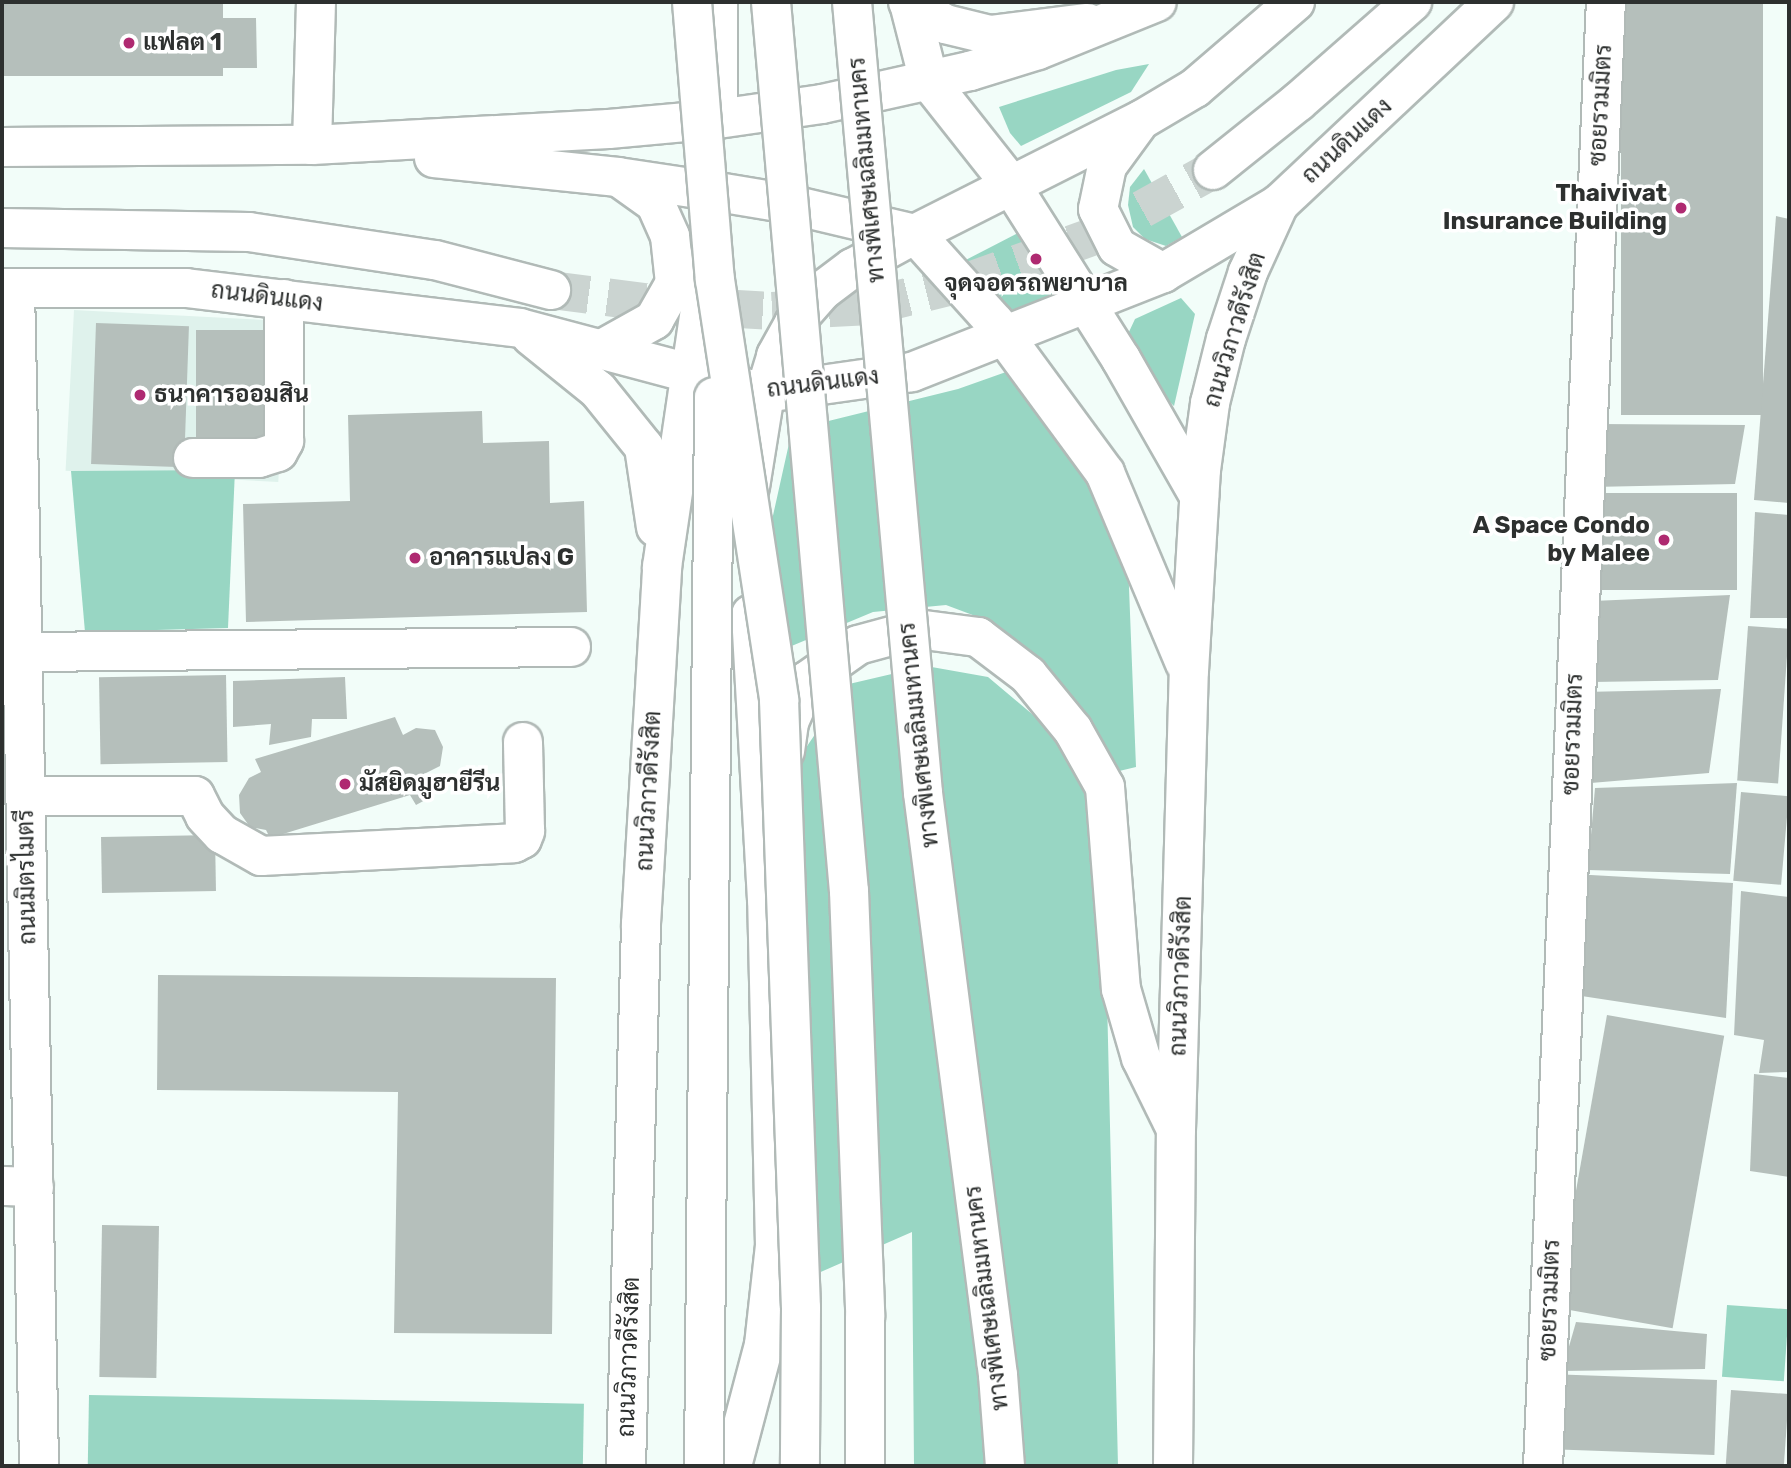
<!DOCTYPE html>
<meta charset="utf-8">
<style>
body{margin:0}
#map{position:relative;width:1791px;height:1468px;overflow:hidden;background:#f2fdf9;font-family:Rubik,Sarabun,sans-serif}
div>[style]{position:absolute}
.built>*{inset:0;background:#dff2ec;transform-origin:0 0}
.green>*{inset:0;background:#98d6c3;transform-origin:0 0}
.building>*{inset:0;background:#b5bfbb;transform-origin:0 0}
.major-tunnel>*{height:38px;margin-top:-19px;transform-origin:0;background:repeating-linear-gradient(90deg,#cbd4d1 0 38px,transparent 0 57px)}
.roads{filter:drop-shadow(2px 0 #b1bab7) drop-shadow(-2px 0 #b1bab7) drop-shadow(0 2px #b1bab7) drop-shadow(0 -2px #b1bab7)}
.minor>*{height:38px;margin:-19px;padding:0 19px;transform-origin:19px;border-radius:19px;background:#fff}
.major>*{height:38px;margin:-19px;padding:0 19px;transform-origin:19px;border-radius:19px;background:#fff}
.bridges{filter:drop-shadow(2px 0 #b1bab7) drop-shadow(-2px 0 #b1bab7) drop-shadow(0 2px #b1bab7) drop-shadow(0 -2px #b1bab7)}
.highway-bridge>*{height:38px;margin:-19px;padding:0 19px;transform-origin:19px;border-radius:19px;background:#fff}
.dots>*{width:19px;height:19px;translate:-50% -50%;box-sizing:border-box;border:4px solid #fff;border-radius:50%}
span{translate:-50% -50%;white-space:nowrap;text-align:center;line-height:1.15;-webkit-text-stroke:7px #fff;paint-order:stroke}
.poi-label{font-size:24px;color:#2d302f;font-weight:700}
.left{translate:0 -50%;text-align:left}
.right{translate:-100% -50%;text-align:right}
.street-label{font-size:24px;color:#2d302f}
.frame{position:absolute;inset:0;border:4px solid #2d302f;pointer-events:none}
</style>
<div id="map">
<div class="built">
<div style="left:74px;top:310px;width:213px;height:161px;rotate:3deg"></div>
</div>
<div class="green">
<div style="clip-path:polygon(1149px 64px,1131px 92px,1021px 146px,1010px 133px,999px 107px,1116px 70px)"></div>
<div style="clip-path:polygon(1144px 169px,1182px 237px,1166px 246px,1145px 239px,1133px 227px,1128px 205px,1130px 187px)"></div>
<div style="clip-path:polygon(1018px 233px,1056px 298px,1012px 311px,992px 290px,956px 265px)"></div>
<div style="clip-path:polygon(1181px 298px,1195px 314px,1174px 406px,1160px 393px,1128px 334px,1135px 319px)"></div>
<div style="clip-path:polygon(1006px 372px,1098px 485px,1128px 562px,1136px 767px,1115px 772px,1070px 701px,994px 623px,946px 605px,873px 612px,782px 650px,770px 529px,792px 430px,958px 389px)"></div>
<div style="clip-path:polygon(235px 470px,228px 628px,85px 632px,71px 471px)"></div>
<div style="clip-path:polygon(926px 666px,988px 677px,1064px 741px,1092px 813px,1107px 998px,1118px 1466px,914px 1466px,912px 1232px,791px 1285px,797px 761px,849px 684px)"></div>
<div style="left:1727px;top:1305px;width:62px;height:72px;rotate:4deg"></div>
<div style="left:89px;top:1395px;width:495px;height:71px;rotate:1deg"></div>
</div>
<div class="building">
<div style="clip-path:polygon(2px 2px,223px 2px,223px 18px,256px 18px,257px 68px,223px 68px,223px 76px,2px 76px)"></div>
<div style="left:1621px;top:2px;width:142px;height:413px"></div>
<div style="clip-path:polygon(1776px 216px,1789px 219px,1789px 503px,1754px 500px)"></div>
<div style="left:96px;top:323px;width:93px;height:141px;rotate:2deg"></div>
<div style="left:275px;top:330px;width:108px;height:79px;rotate:90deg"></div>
<div style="clip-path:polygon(482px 411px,483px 443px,549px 441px,550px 503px,584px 501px,587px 612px,246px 622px,243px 504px,350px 501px,348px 415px)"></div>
<div style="clip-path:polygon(1598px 424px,1745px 425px,1735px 484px,1592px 487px)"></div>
<div style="left:1594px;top:493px;width:143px;height:97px"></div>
<div style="clip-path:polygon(1755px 512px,1789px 515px,1789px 618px,1750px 618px)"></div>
<div style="clip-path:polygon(1730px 595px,1718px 680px,1592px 682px,1593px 601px)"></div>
<div style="left:1748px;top:626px;width:41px;height:155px;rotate:4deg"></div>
<div style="left:226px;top:675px;width:87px;height:127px;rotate:89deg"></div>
<div style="clip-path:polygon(345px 677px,347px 719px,312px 719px,311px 737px,269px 745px,271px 724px,233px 727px,233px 681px)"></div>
<div style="clip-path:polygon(1721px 689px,1709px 773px,1579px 784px,1583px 692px)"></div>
<div style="clip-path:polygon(395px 717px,403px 735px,416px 728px,435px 730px,443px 747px,440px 766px,422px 775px,434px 789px,427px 799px,416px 805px,410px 795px,270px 838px,266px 830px,250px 827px,240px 813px,239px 795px,249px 778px,261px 772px,255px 759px)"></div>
<div style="clip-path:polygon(1737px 783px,1730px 874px,1588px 870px,1595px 788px)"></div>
<div style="left:1741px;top:792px;width:48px;height:89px;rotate:5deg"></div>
<div style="left:215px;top:835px;width:56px;height:114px;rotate:89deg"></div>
<div style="clip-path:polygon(1573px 874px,1733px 883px,1726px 1018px,1575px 995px)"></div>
<div style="clip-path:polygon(1741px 891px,1789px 897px,1789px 1072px,1759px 1073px,1764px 1040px,1734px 1035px)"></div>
<div style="clip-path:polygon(158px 975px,556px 978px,552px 1334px,394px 1333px,398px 1092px,157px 1090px)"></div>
<div style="left:1607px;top:1015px;width:119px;height:297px;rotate:10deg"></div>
<div style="clip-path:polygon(1754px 1074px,1789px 1078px,1789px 1177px,1750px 1171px)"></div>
<div style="left:102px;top:1225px;width:57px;height:152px;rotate:1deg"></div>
<div style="clip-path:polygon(1576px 1322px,1707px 1334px,1705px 1369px,1562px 1371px)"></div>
<div style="left:1717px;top:1380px;width:75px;height:155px;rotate:92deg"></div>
<div style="left:1731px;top:1390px;width:58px;height:76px;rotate:4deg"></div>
</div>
<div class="major-tunnel">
<div style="left:551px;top:290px;width:118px;rotate:7.3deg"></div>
<div style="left:668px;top:305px;width:104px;rotate:3.3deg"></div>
<div style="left:772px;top:311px;width:99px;rotate:-2.9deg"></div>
<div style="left:871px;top:306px;width:96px;rotate:-13.9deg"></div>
<div style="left:964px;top:283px;width:136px;rotate:-19.8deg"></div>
<div style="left:1092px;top:237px;width:138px;rotate:-29deg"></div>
</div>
<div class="roads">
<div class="minor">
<div style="left:718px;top:2px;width:117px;rotate:90deg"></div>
<div style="left:908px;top:2px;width:43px;rotate:30.7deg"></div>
<div style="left:945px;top:24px;width:46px;rotate:13.7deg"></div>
<div style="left:990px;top:35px;width:98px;rotate:-7.1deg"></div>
<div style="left:312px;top:145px;width:143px;rotate:-88.4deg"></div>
<div style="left:15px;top:288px;width:1178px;rotate:88.83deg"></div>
<div style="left:193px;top:458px;width:66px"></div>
<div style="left:259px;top:458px;width:20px;rotate:-18deg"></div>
<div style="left:278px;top:452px;width:13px;rotate:-61deg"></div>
<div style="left:284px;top:441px;width:142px;rotate:-90deg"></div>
<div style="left:22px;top:652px;width:549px;rotate:-0.52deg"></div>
<div style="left:25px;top:796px;width:170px"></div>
<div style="left:195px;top:796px;width:22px;rotate:63deg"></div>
<div style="left:205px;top:816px;width:25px;rotate:47deg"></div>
<div style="left:222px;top:834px;width:45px;rotate:29.4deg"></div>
<div style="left:261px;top:856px;width:253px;rotate:-2.9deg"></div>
<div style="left:514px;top:843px;width:9px;rotate:-27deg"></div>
<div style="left:522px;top:839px;width:9px;rotate:-69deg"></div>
<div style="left:525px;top:831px;width:89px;rotate:-91.3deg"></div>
<div style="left:2px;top:1186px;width:32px;rotate:2deg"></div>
<div style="left:1543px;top:1466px;width:1465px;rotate:-87.54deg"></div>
</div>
<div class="major">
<div style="left:909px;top:3px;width:81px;rotate:75.6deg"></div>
<div style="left:929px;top:81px;width:132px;rotate:51.7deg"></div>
<div style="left:1011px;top:185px;width:206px;rotate:57.7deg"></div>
<div style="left:1121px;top:359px;width:158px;rotate:60.3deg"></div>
<div style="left:1137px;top:125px;width:51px;rotate:126.2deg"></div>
<div style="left:1107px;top:166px;width:44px;rotate:101.8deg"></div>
<div style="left:1098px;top:209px;width:42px;rotate:63.4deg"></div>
<div style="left:1117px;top:247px;width:53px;rotate:29.5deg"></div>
<div style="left:2px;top:147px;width:310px;rotate:-0.4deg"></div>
<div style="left:312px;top:145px;width:297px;rotate:-3.1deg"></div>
<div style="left:609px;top:129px;width:109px;rotate:-5.2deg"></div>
<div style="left:718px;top:119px;width:105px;rotate:-8.2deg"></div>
<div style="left:822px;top:104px;width:152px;rotate:-12.6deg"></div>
<div style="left:970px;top:71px;width:71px;rotate:-17.2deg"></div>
<div style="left:1038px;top:50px;width:128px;rotate:-22deg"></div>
<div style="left:434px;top:158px;width:185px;rotate:5.9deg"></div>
<div style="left:618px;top:177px;width:101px;rotate:8.5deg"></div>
<div style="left:718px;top:192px;width:67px;rotate:9.5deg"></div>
<div style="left:784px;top:203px;width:135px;rotate:13.3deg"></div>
<div style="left:915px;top:234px;width:120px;rotate:48deg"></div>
<div style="left:995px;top:323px;width:186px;rotate:53.7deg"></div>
<div style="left:1105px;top:473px;width:206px;rotate:67.2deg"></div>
<div style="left:1213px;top:170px;width:109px;rotate:-38.7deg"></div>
<div style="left:1298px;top:102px;width:152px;rotate:-41.3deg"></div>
<div style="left:2px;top:228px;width:247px;rotate:0.9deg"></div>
<div style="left:249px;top:232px;width:188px;rotate:8.6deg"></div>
<div style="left:435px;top:260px;width:120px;rotate:14.5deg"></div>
<div style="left:2px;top:288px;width:184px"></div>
<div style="left:186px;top:288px;width:336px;rotate:6.8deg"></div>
<div style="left:520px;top:328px;width:253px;rotate:14.9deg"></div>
<div style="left:765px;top:393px;width:148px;rotate:-8.1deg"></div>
<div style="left:912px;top:372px;width:270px;rotate:-21.5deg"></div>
<div style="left:1163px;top:273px;width:135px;rotate:-30.7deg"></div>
<div style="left:1279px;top:204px;width:295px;rotate:-43.2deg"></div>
<div style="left:531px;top:336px;width:86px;rotate:38.9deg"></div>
<div style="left:598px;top:390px;width:73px;rotate:51.1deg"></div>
<div style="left:644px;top:447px;width:81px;rotate:81.5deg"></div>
<div style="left:602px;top:349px;width:60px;rotate:-29.1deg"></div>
<div style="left:654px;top:320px;width:43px;rotate:-60.4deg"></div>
<div style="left:675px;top:283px;width:47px;rotate:-96.1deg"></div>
<div style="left:670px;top:236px;width:36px;rotate:-114deg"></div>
<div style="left:655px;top:203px;width:43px;rotate:-144.5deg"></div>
<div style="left:750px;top:487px;width:95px;rotate:-80.9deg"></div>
<div style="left:765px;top:393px;width:39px;rotate:-73deg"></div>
<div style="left:776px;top:356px;width:38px;rotate:-61deg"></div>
<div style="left:794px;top:323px;width:43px;rotate:-48.8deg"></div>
<div style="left:822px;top:291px;width:39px;rotate:-37deg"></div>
<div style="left:853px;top:268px;width:71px;rotate:-28.7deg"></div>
<div style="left:915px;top:234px;width:253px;rotate:-26.8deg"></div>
<div style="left:1141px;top:120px;width:63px;rotate:-30.7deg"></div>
<div style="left:1195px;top:88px;width:132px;rotate:-40.7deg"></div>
<div style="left:785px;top:751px;width:29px;rotate:-82deg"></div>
<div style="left:789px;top:722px;width:45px;rotate:-66.3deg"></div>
<div style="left:807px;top:681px;width:62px;rotate:-35.2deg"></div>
<div style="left:858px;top:645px;width:61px;rotate:-15.2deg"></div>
<div style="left:917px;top:629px;width:62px;rotate:7.5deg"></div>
<div style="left:978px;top:637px;width:63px;rotate:37.2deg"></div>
<div style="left:1028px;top:675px;width:71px;rotate:50.7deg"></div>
<div style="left:1073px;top:730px;width:65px;rotate:60.7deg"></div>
<div style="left:1105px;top:787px;width:203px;rotate:85.5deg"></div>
<div style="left:1121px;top:989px;width:72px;rotate:73.8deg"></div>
<div style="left:1141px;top:1058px;width:75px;rotate:63.8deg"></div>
<div style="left:626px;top:1466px;width:542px;rotate:-88.41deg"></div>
<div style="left:641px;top:924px;width:358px;rotate:-86.6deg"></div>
<div style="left:662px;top:567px;width:313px;rotate:-81.6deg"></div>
<div style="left:732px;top:1466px;width:125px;rotate:-75.2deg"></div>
<div style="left:764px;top:1345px;width:100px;rotate:-83.7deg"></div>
<div style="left:775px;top:1246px;width:346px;rotate:-91.3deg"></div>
<div style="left:767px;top:900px;width:286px;rotate:-93.2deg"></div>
<div style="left:1173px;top:1466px;width:336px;rotate:-89.5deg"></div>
<div style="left:1176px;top:1130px;width:459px;rotate:-88.4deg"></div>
<div style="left:1189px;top:671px;width:201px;rotate:-86.6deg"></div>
<div style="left:1201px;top:470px;width:68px;rotate:-82.3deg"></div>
<div style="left:1210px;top:403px;width:66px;rotate:-76deg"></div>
<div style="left:1226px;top:339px;width:71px;rotate:-71.8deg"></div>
<div style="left:1248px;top:272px;width:75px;rotate:-65.5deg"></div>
</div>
</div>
<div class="bridges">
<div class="highway-bridge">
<div style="left:692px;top:2px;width:279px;rotate:85.3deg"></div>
<div style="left:715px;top:280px;width:425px;rotate:81.3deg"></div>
<div style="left:779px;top:700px;width:608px;rotate:87.93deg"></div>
<div style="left:801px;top:1308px;width:158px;rotate:90.4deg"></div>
<div style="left:771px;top:2px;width:892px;rotate:84.99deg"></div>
<div style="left:849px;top:891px;width:426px;rotate:87.8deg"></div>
<div style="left:865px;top:1317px;width:149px;rotate:90deg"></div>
<div style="left:852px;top:2px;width:794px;rotate:84.87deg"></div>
<div style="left:923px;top:793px;width:587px;rotate:82.66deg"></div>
<div style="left:998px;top:1375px;width:91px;rotate:85.6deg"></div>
<div style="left:704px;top:1466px;width:1069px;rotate:-89.46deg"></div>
</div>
</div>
<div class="dots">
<div style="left:129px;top:43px;background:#af2a71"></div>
<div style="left:1681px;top:208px;background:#af2a71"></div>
<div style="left:1036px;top:259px;background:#af2a71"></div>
<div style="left:140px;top:395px;background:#af2a71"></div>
<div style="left:1664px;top:540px;background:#af2a71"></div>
<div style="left:415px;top:558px;background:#af2a71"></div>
<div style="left:345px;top:784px;background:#af2a71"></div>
</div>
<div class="poi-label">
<span class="left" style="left:143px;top:43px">แฟลต 1</span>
<span class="right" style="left:1667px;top:208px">Thaivivat<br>Insurance Building</span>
<span style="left:1036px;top:284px">จุดจอดรถพยาบาล</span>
<span class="left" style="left:154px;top:395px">ธนาคารออมสิน</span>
<span class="right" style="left:1650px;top:540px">A Space Condo<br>by Malee</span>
<span class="left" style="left:429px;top:558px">อาคารแปลง G</span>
<span class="left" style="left:359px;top:784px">มัสยิดมูฮายีรีน</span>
</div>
<div class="street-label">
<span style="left:1601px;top:105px;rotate:-87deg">ซอยรวมมิตร</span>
<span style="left:1347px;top:141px;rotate:-43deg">ถนนดินแดง</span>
<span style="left:867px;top:170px;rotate:-95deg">ทางพิเศษเฉลิมมหานคร</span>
<span style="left:267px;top:297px;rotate:7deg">ถนนดินแดง</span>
<span style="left:1235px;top:330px;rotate:-73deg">ถนนวิภาวดีรังสิต</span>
<span style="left:823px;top:383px;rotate:-7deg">ถนนดินแดง</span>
<span style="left:1573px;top:734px;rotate:-88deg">ซอยรวมมิตร</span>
<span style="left:919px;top:735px;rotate:-96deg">ทางพิเศษเฉลิมมหานคร</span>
<span style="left:649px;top:791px;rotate:-87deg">ถนนวิภาวดีรังสิต</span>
<span style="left:27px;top:877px;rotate:-91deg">ถนนมิตรไมตรี</span>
<span style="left:1181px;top:976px;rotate:-88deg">ถนนวิภาวดีรังสิต</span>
<span style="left:987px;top:1298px;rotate:-97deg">ทางพิเศษเฉลิมมหานคร</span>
<span style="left:1550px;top:1300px;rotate:-88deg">ซอยรวมมิตร</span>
<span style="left:629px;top:1357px;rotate:-88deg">ถนนวิภาวดีรังสิต</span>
</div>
<div class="frame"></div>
</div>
